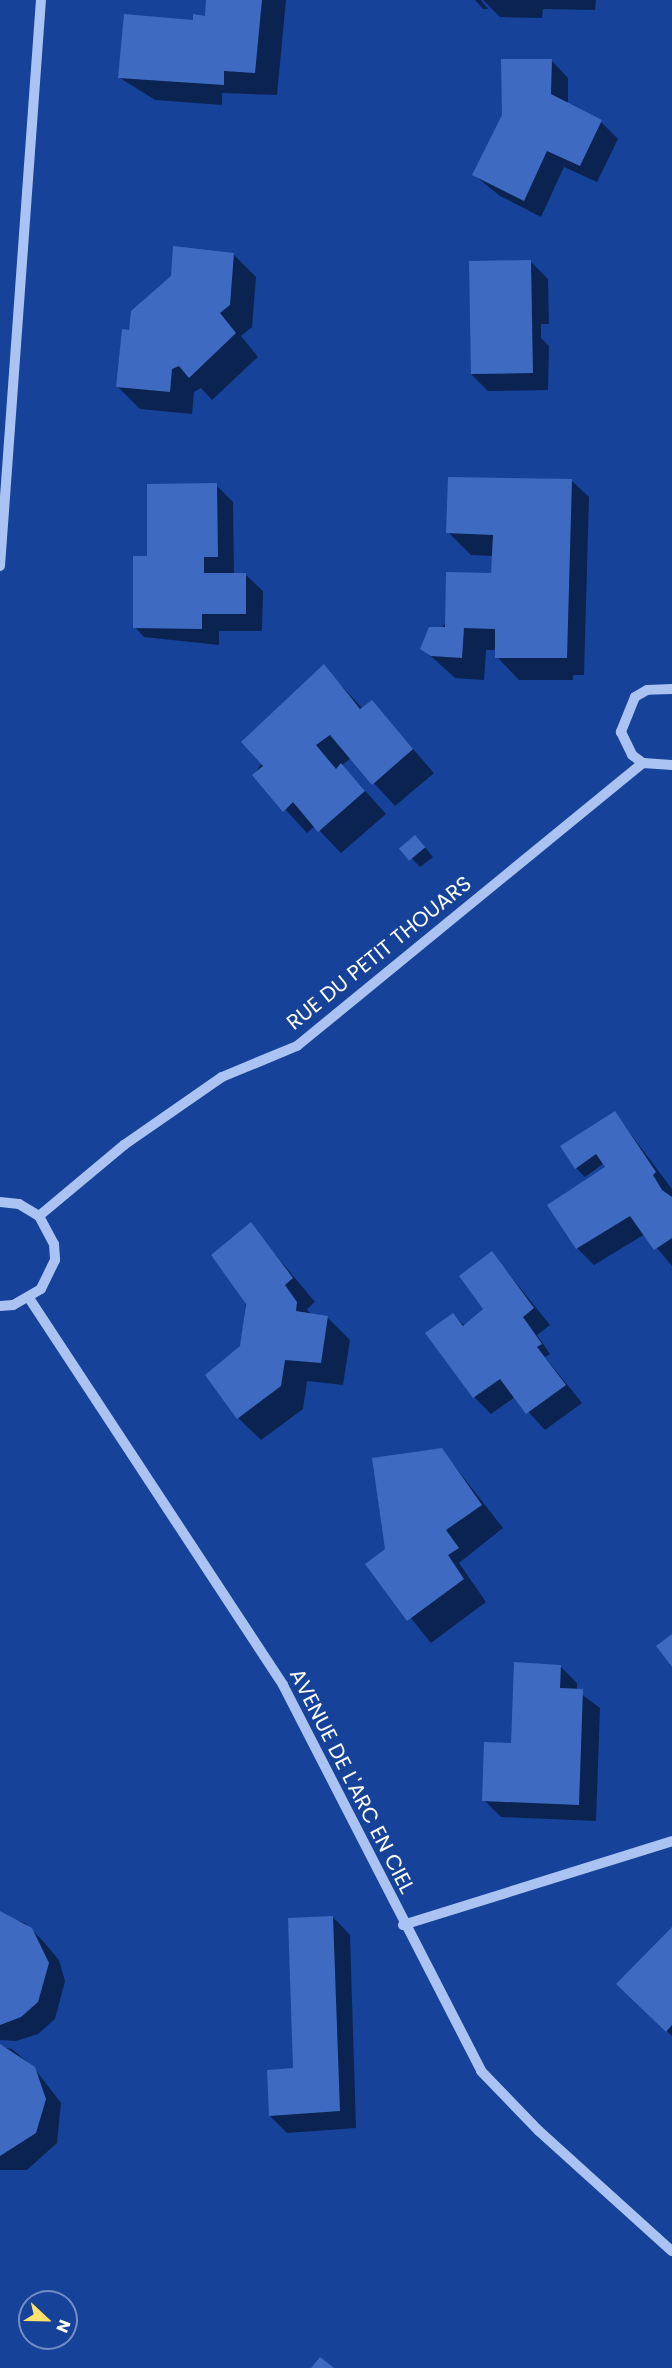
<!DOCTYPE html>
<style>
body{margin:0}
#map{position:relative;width:672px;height:2368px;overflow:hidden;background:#164299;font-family:Poppins,sans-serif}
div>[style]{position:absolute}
.shadow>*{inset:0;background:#0007}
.building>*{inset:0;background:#3e6bc1;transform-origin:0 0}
.minor>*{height:10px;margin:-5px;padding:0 5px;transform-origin:5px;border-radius:5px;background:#aac3f2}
span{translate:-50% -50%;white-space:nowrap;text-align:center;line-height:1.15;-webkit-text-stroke:5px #164299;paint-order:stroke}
.street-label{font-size:21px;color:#fff}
.north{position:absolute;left:18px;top:2290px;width:60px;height:60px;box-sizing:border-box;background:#164299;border:2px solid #738ec2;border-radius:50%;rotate:112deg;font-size:16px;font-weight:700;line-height:24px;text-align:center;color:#fff}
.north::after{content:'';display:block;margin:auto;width:21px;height:27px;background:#ffe36b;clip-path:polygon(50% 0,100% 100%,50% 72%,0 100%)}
</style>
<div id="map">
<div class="shadow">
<div style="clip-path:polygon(207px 0,286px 0,277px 95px,222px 93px,222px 105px,155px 100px,120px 78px,206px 18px)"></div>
<div style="clip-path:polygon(475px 0,481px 0,488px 9px,483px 9px)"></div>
<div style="clip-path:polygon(483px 0,596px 0,595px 10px,543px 9px,542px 18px,500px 17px)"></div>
<div style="clip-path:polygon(551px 60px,568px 78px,568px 105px,601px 122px,618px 139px,597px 182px,564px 167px,541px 217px,500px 196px,474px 175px)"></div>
<div style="clip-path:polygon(233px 254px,256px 277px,252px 327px,241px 336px,258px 357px,212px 400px,201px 388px,194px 392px,192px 414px,140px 409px,118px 387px,130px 332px)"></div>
<div style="clip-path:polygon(531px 262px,548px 279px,549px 324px,541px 324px,541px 338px,549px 346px,548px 390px,488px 391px,471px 374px)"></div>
<div style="clip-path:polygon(571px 480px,589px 497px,584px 675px,573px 675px,573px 680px,519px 680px,497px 657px,497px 650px,486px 650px,484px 680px,455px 678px,422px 648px,493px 574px,493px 556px,471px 555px,448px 532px)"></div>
<div style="clip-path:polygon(216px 485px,233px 502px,234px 574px,245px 574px,263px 591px,262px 631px,219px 631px,219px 645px,144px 637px,135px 627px,149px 558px)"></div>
<div style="clip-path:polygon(324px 667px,363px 709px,372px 702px,434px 773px,395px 806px,351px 758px,342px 765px,386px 814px,341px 853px,315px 826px,307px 833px,254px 775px)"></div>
<div style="clip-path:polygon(424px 846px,433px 857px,420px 867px,402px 848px)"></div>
<div style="clip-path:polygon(615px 1113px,672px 1189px,672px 1266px,645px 1234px,594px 1265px,577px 1248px,611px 1179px,603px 1164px,585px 1177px,576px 1168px)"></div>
<div style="clip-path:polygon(250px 1224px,315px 1302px,307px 1309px,311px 1315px,328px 1318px,350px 1340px,343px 1385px,307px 1381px,303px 1409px,261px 1440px,238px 1418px)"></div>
<div style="clip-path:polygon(492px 1253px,550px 1325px,537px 1335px,550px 1354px,545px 1357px,582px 1403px,545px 1430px,515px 1397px,491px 1414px,474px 1397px,453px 1315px,465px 1326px,485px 1309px)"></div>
<div style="clip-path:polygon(442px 1450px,503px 1528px,459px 1563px,486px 1602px,431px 1643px,367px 1564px,386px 1550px)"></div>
<div style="clip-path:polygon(560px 1666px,577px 1683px,577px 1691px,600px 1708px,596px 1821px,501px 1817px,484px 1800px)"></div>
<div style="clip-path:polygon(0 1914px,25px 1923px,43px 1941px,59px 1960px,65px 1981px,55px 2019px,38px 2034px,16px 2041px,0 2040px)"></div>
<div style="clip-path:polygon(333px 1917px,350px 1935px,356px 2128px,287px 2133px,270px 2116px,294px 2069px)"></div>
<div style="clip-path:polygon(672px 1929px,672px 2036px,618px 1984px)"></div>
<div style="clip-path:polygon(0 2047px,12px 2049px,34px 2068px,61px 2103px,57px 2143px,27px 2170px,0 2170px)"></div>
</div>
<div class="building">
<div style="clip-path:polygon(206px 0,262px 0,255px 73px,224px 71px,224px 85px,118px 78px,124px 14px,193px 20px,193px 14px,205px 16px)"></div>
<div style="clip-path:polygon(501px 59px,552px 59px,551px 94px,602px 120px,580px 166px,547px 151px,524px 201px,472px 175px,502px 115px)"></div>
<div style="clip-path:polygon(173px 246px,234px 253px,230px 305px,220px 313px,236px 333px,189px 378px,179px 366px,172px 369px,170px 392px,116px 387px,122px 329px,129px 330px,131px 311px,171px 276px)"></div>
<div style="left:531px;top:260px;width:113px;height:62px;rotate:89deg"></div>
<div style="clip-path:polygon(448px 477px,572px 479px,567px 658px,495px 658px,495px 629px,464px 628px,462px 658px,431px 656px,420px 649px,429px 627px,445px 627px,446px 572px,491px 573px,493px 535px,446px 533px)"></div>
<div style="clip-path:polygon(217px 483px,218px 557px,204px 557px,204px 573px,246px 573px,246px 614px,202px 614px,202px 629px,133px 628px,133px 556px,147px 556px,147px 484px)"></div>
<div style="clip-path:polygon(324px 664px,360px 709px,372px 700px,413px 749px,372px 785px,330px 735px,316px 745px,336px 769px,341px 763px,365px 791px,318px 832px,293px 802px,283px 812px,252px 775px,263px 766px,241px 742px)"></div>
<div style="left:415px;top:835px;width:16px;height:21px;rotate:50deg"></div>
<div style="clip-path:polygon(615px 1111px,656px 1172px,653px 1175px,662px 1190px,672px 1197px,672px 1238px,654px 1250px,630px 1216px,576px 1249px,547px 1205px,605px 1167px,596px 1154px,575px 1169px,560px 1146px)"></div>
<div style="clip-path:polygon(251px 1222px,293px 1278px,285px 1285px,297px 1302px,296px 1311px,328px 1316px,321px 1363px,285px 1360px,281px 1386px,237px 1419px,205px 1375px,240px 1346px,246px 1304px,211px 1255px)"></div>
<div style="clip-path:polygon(492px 1251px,534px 1308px,523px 1317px,542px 1344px,537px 1347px,566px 1385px,526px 1414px,500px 1379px,473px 1398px,425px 1333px,453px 1313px,463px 1326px,483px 1309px,459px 1276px)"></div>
<div style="clip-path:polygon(442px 1448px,482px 1505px,446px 1530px,459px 1548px,448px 1555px,464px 1579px,407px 1621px,365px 1564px,385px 1549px,372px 1458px)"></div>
<div style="clip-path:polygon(672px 1634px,672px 1667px,656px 1646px)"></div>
<div style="clip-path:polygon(514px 1662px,561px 1665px,560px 1688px,583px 1689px,579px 1805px,482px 1801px,484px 1742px,511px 1743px)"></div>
<div style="clip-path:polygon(0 1911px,32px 1928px,49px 1963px,38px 2002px,21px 2017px,0 2025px)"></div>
<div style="clip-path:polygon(333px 1916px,340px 2111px,269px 2116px,267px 2070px,293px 2068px,288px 1918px)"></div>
<div style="clip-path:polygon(672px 1927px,672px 2025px,666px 2032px,616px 1984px)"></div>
<div style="clip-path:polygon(0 2044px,35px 2067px,46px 2099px,36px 2133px,0 2156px)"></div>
<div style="clip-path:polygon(320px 2357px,334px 2368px,311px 2368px)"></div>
</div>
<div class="minor">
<div style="left:0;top:566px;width:567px;rotate:-85.86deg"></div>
<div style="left:672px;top:689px;width:25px;rotate:178deg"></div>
<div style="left:647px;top:690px;width:14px;rotate:150deg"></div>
<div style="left:635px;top:697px;width:38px;rotate:112deg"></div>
<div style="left:621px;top:732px;width:25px;rotate:64deg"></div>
<div style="left:632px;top:755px;width:14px;rotate:36deg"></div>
<div style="left:643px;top:763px;width:29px;rotate:4deg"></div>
<div style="left:0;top:1202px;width:19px;rotate:6deg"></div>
<div style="left:19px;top:1204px;width:23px;rotate:31deg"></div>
<div style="left:39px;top:1216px;width:32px;rotate:62deg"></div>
<div style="left:54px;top:1244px;width:16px;rotate:86deg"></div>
<div style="left:55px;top:1260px;width:32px;rotate:116deg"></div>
<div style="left:41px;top:1289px;width:32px;rotate:150deg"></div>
<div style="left:13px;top:1305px;width:13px;rotate:176deg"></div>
<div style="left:39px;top:1216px;width:111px;rotate:-39.9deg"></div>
<div style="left:124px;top:1145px;width:119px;rotate:-34.8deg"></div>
<div style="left:222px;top:1077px;width:81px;rotate:-22.5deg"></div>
<div style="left:297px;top:1046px;width:447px;rotate:-39.3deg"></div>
<div style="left:29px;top:1298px;width:463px;rotate:56.7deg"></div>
<div style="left:283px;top:1685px;width:434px;rotate:62.8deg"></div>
<div style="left:481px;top:2071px;width:83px;rotate:46deg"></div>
<div style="left:539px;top:2131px;width:179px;rotate:42.1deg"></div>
<div style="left:403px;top:1925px;width:282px;rotate:-17.3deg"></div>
</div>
<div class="street-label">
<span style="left:379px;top:953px;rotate:-39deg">RUE DU PETIT THOUARS</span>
<span style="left:352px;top:1781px;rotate:63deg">AVENUE DE L'ARC EN CIEL</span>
</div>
<div class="north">N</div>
</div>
